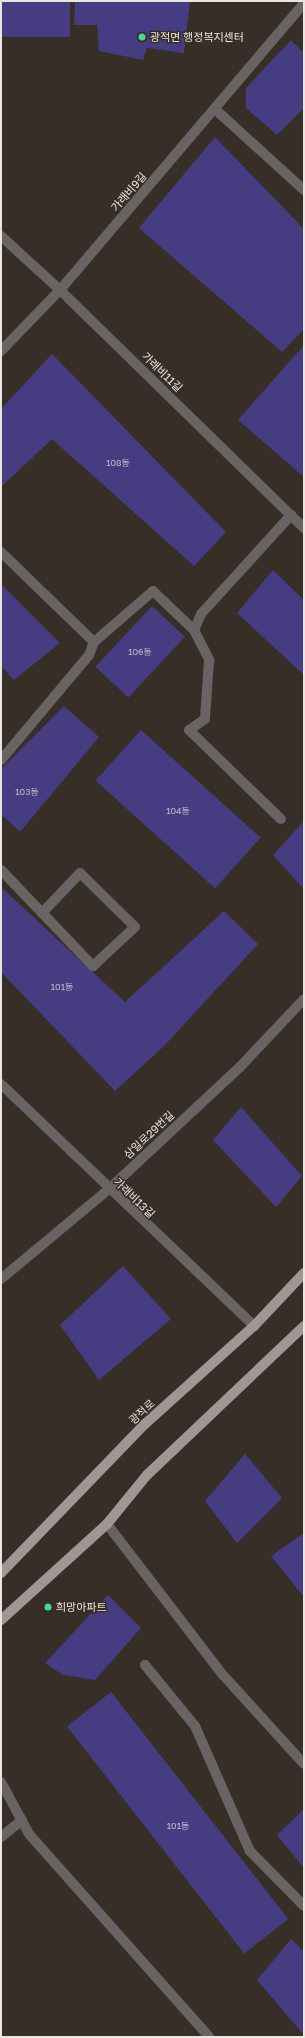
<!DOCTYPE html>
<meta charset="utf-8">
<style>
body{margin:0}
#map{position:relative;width:305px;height:2038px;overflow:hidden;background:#372f27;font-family:"Golos Text","Noto Sans KR",sans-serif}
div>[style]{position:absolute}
.building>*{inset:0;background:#453c81;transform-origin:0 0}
.minor>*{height:10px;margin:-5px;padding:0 5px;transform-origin:5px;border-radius:5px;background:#696363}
.major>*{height:10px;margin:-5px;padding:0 5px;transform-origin:5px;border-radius:5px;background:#a29595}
.dots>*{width:11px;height:11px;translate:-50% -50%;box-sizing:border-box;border:2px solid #372f27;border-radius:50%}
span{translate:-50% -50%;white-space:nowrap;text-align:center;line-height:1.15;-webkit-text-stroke:3px #372f27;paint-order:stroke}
.number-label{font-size:9px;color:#c2bbc8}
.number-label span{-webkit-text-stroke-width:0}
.poi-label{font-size:11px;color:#ebe5e0}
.left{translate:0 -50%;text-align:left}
.street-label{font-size:11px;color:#ebe5e0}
.frame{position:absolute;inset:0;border:2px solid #ebe5e0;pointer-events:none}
</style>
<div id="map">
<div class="building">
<div style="left:1px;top:1px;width:69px;height:36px"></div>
<div style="clip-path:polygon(75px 1px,190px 1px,184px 53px,147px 48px,143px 60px,99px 51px,97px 25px,74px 25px)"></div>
<div style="clip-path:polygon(291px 40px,304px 53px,304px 108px,277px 135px,246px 108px,246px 88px)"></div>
<div style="clip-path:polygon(215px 137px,304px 229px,304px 329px,282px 352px,139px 228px)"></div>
<div style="clip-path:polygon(304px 345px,304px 477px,238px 420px)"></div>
<div style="clip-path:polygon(52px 354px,226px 532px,194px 566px,52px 439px,1px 487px,1px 409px)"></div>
<div style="clip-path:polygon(273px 570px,304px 600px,304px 675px,237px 613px)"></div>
<div style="clip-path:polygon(1px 584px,60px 643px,14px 680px,1px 666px)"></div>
<div style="left:152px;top:606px;width:45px;height:83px;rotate:43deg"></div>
<div style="clip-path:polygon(64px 706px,99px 737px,20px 832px,1px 814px,1px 769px)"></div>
<div style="left:141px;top:730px;width:161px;height:68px;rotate:42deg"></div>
<div style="clip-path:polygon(304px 821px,304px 889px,273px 855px)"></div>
<div style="clip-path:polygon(1px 887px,125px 1002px,224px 911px,258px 944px,165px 1045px,115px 1091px,1px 972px)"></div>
<div style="clip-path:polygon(241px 1107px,302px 1176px,276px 1207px,213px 1140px)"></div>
<div style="clip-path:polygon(123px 1266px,171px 1319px,99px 1380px,60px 1325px)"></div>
<div style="clip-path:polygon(245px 1454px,282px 1498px,237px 1543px,205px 1501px)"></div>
<div style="clip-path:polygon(304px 1533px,304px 1597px,271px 1556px)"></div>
<div style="clip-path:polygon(108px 1595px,141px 1628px,95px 1680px,63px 1675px,45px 1663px)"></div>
<div style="left:111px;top:1692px;width:288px;height:56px;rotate:52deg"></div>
<div style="clip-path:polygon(304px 1809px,304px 1868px,277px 1835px)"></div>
<div style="clip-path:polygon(291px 1939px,304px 1951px,304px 2035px,257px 1980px)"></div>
</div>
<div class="minor">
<div style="left:216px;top:110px;width:119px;rotate:42.3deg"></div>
<div style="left:1px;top:236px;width:80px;rotate:42.5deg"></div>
<div style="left:60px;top:290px;width:341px;rotate:44.3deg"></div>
<div style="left:1px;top:351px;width:85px;rotate:-46deg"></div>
<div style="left:60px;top:290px;width:377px;rotate:-49.6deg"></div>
<div style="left:1px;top:552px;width:129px;rotate:44.1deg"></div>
<div style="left:194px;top:630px;width:34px;rotate:63deg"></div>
<div style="left:209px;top:660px;width:59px;rotate:93.9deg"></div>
<div style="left:205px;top:719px;width:19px;rotate:145deg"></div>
<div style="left:189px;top:730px;width:128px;rotate:44.1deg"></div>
<div style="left:1px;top:760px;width:137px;rotate:-50deg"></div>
<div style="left:89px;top:655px;width:14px;rotate:-69deg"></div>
<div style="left:94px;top:642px;width:78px;rotate:-40.8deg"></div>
<div style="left:153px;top:591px;width:57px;rotate:43.6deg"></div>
<div style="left:194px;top:630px;width:17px;rotate:-66deg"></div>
<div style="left:201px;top:614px;width:134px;rotate:-47.7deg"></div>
<div style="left:1px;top:870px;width:4px;rotate:45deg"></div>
<div style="left:4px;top:873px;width:129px;rotate:46.3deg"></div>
<div style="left:93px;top:966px;width:57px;rotate:-42.9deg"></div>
<div style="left:135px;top:927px;width:77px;rotate:-135.5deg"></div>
<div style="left:80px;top:873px;width:55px;rotate:133.5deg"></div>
<div style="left:1px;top:1084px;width:350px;rotate:43.7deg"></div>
<div style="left:1px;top:1279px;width:139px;rotate:-39.8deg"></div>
<div style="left:108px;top:1190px;width:180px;rotate:-43deg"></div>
<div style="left:240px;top:1067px;width:93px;rotate:-46.7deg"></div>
<div style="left:107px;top:1524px;width:190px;rotate:52.5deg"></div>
<div style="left:223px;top:1675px;width:120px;rotate:47.7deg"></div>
<div style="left:145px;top:1665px;width:79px;rotate:50.7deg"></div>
<div style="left:195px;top:1726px;width:137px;rotate:66.3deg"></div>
<div style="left:250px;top:1851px;width:77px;rotate:45.5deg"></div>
<div style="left:1px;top:1782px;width:59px;rotate:61.7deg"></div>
<div style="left:29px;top:1834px;width:271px;rotate:48.4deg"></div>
<div style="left:1px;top:1837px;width:27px;rotate:-39deg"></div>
</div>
<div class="major">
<div style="left:1px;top:1573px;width:207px;rotate:-46deg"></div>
<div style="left:145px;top:1424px;width:147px;rotate:-42deg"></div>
<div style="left:254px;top:1326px;width:73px;rotate:-46.7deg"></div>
<div style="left:1px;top:1620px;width:143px;rotate:-42.2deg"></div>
<div style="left:107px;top:1524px;width:63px;rotate:-50.8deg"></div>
<div style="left:147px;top:1475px;width:216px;rotate:-43.5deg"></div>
</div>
<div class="dots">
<div style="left:142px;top:37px;background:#4ed399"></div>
<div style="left:48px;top:1607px;background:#4ed399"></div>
</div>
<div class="number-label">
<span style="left:118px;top:463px">108동</span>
<span style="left:140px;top:652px">106동</span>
<span style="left:27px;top:792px">103동</span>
<span style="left:178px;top:811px">104동</span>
<span style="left:62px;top:987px">101동</span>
<span style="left:178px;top:1826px">101동</span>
</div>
<div class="poi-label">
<span class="left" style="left:150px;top:37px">광적면 행정복지센터</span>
<span class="left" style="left:56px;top:1607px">희망아파트</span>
</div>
<div class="street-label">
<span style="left:129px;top:192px;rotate:-49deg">가래비9길</span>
<span style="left:162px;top:372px;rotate:44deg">가래비11길</span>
<span style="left:149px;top:1135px;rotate:-43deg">삼일로29번길</span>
<span style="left:134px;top:1198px;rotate:44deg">가래비13길</span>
<span style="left:142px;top:1412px;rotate:-43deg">광적로</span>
</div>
<div class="frame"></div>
</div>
